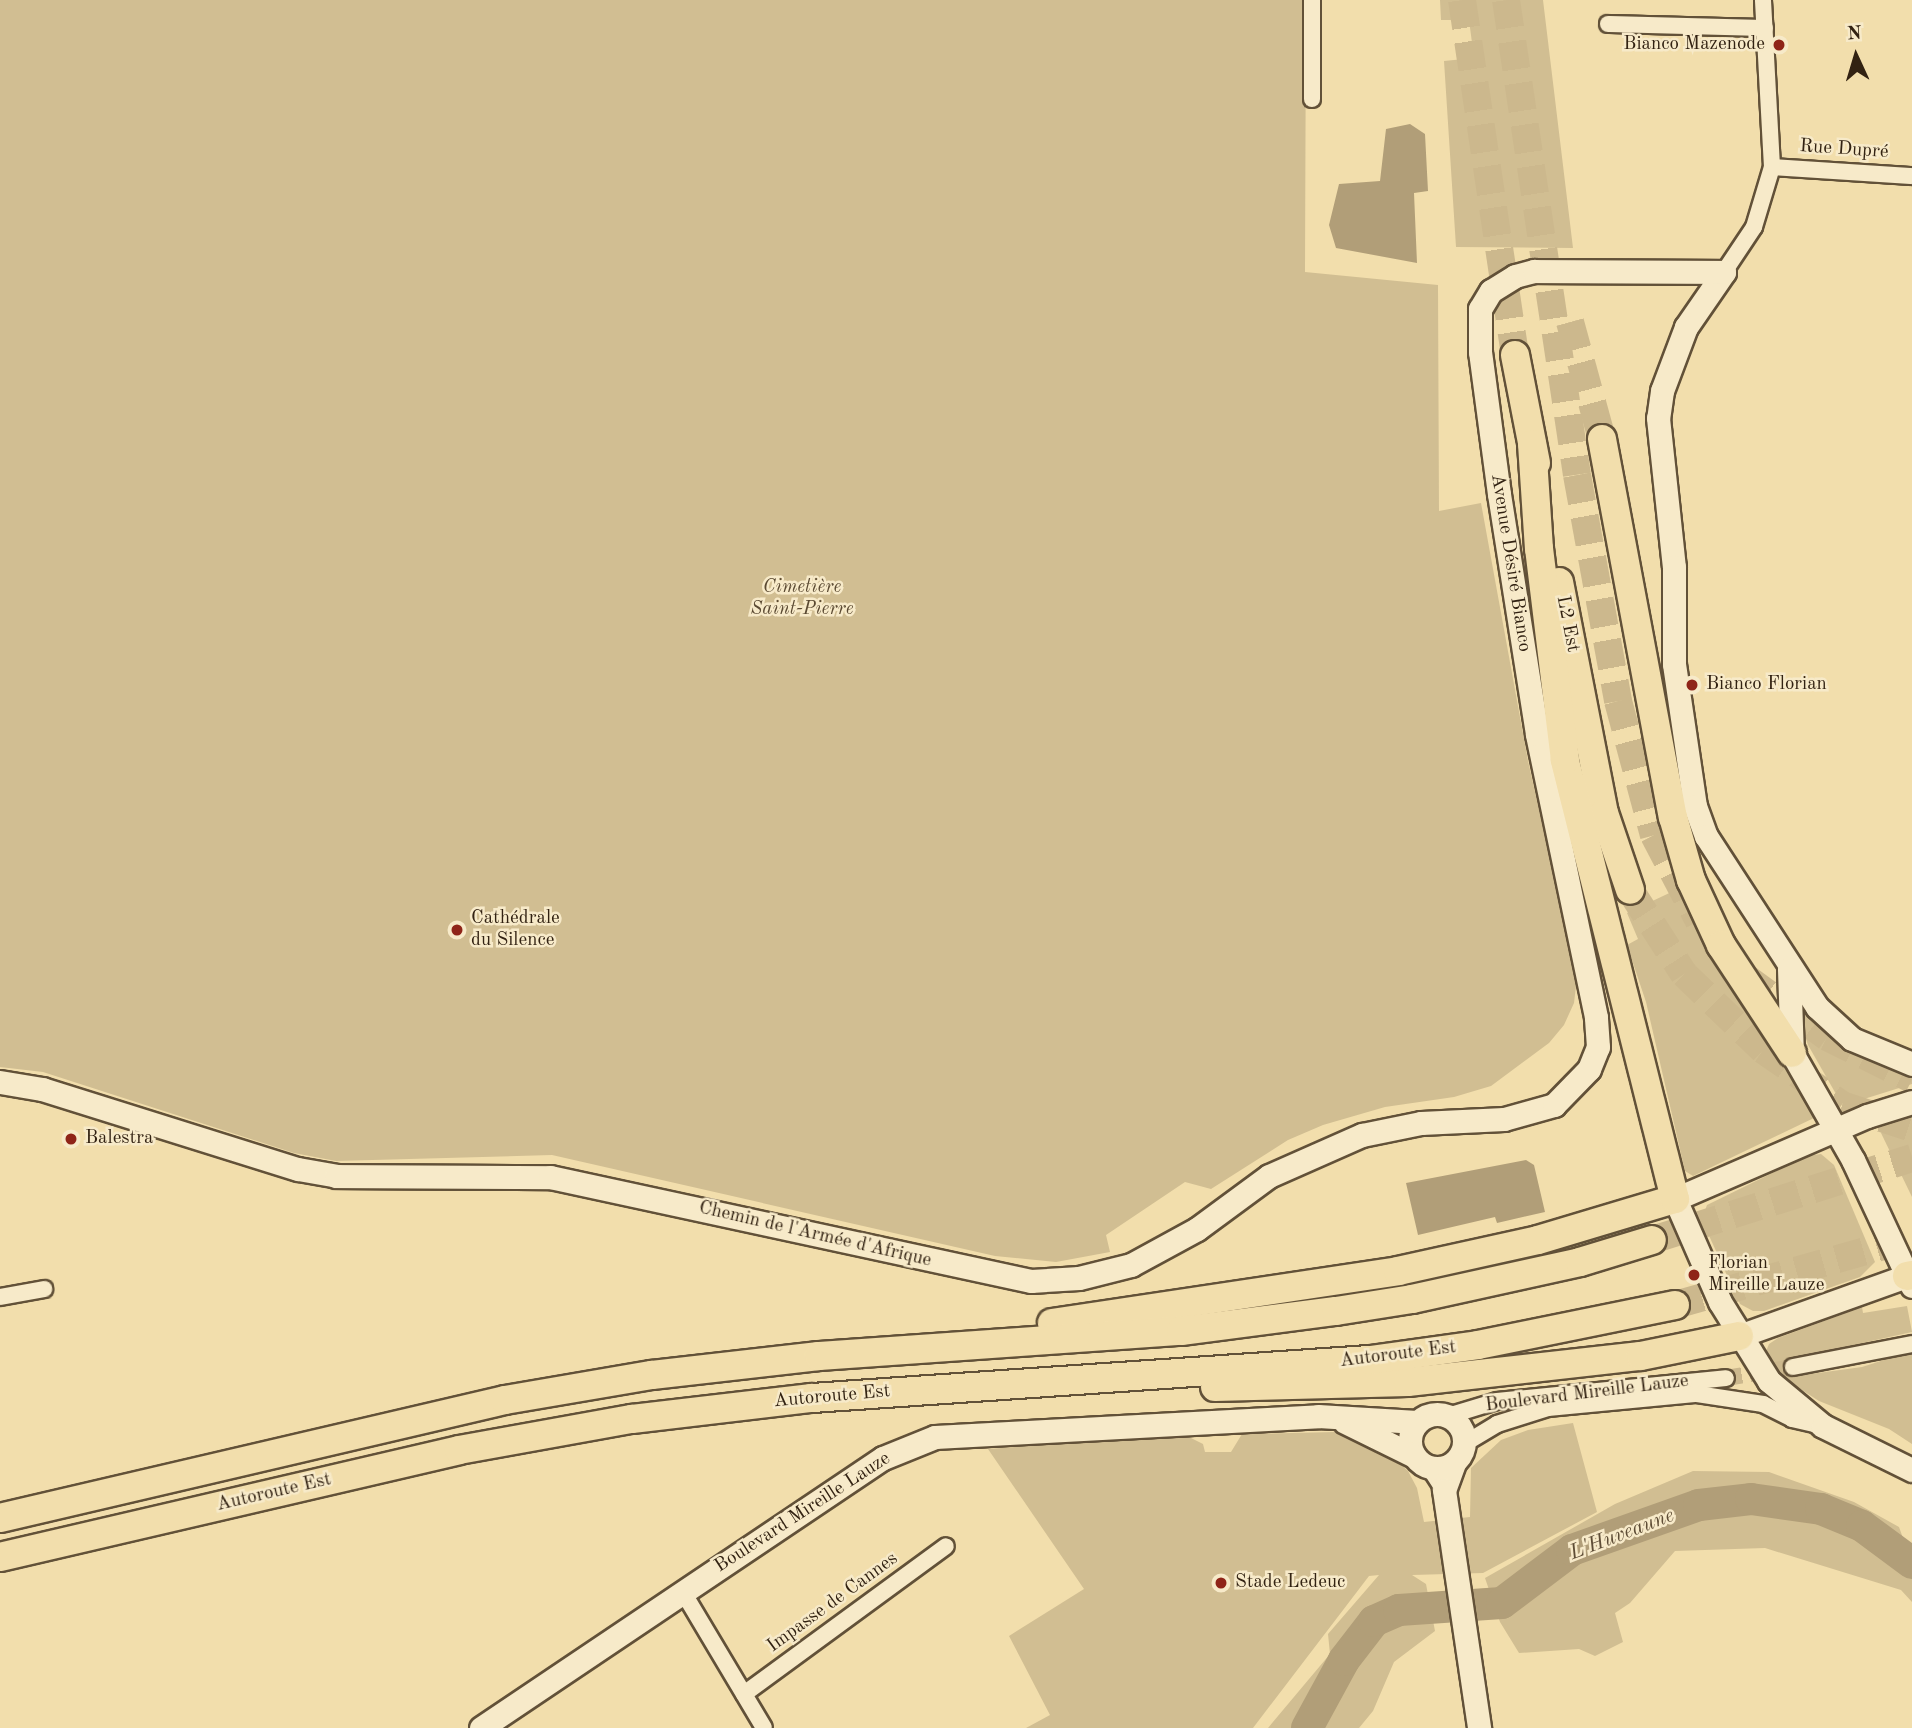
<!DOCTYPE html>
<meta charset="utf-8">
<style>
body{margin:0}
#map{position:relative;width:1912px;height:1728px;overflow:hidden;background:#f2deac;font-family:"Old Standard TT",serif}
div>[style]{position:absolute}
.green>*{inset:0;background:#d1be92}
.water>*{inset:0;background:#b19e78}
.river>*{height:32px;margin:-16px;padding:0 16px;transform-origin:16px;border-radius:16px;background:#b19e78}
.street-tunnel>*{height:16px;margin-top:-8px;transform-origin:0;background:repeating-linear-gradient(90deg,#ccb88d 0 16px,transparent 0 24px)}
.highway-tunnel>*{height:28px;margin-top:-14px;transform-origin:0;background:repeating-linear-gradient(90deg,#ccb88d 0 28px,transparent 0 42px)}
.roads{filter:drop-shadow(2px 0 #625138) drop-shadow(-2px 0 #625138) drop-shadow(0 2px #625138) drop-shadow(0 -2px #625138)}
.street>*{height:16px;margin:-8px;padding:0 8px;transform-origin:8px;border-radius:8px;background:#f7eac9}
.secondary>*{height:23px;margin:-11.5px;padding:0 11.5px;transform-origin:11.5px;border-radius:11.5px;background:#f7eac9}
.secondary>.ring{margin:-11.5px;padding:0;box-sizing:content-box;background:none;border:23px solid #f7eac9;border-radius:50%}
.highway>*{height:28px;margin:-14px;padding:0 14px;transform-origin:14px;border-radius:14px;background:#f2deac}
.dots>*{width:19px;height:19px;translate:-50% -50%;box-sizing:border-box;border:4px solid #f7eac9;border-radius:50%}
span{translate:-50% -50%;white-space:nowrap;text-align:center;line-height:1.15;-webkit-text-stroke:5px #f7eac9;paint-order:stroke}
.poi-label{font-size:19px;color:#322212}
.right{translate:-100% -50%;text-align:right}
.left{translate:0 -50%;text-align:left}
.street-label{font-size:19px;color:#322212}
.park-label{font-size:19px;color:#5a4932;font-style:italic}
.water-label{font-size:21px;color:#5e4d36;font-style:italic}
.north{position:absolute;left:1821px;top:21px;width:70px;height:70px;-webkit-text-stroke:5px #f7eac9;paint-order:stroke;rotate:356deg;font-size:19px;font-weight:700;line-height:28px;text-align:center;color:#322212}
.north::after{content:'';display:block;margin:auto;width:24px;height:32px;background:#322212;clip-path:polygon(50% 0,100% 100%,50% 72%,0 100%)}
</style>
<div id="map">
<div class="green">
<div style="clip-path:polygon(0 0,1306px 0,1305px 272px,1438px 285px,1439px 511px,1481px 503px,1528px 761px,1577px 978px,1574px 1003px,1564px 1025px,1549px 1043px,1491px 1086px,1454px 1097px,1385px 1107px,1323px 1125px,1288px 1140px,1211px 1189px,1185px 1182px,1106px 1235px,1110px 1252px,1056px 1262px,995px 1256px,552px 1155px,336px 1161px,294px 1153px,43px 1072px,0 1067px)"></div>
<div style="clip-path:polygon(1440px 0,1543px 0,1573px 248px,1456px 247px,1444px 61px,1474px 58px,1469px 20px,1441px 20px)"></div>
<div style="clip-path:polygon(1680px 888px,1698px 931px,1816px 1117px,1693px 1176px,1685px 1171px,1646px 1002px,1627px 945px,1638px 939px,1627px 913px)"></div>
<div style="clip-path:polygon(1799px 993px,1912px 1069px,1912px 1084px,1848px 1104px,1840px 1101px,1808px 1045px,1797px 1010px)"></div>
<div style="clip-path:polygon(1912px 1118px,1912px 1197px,1881px 1133px,1885px 1127px)"></div>
<div style="clip-path:polygon(1821px 1154px,1834px 1165px,1875px 1262px,1860px 1277px,1764px 1311px,1753px 1311px,1740px 1304px,1706px 1229px,1703px 1216px,1707px 1205px,1807px 1156px)"></div>
<div style="clip-path:polygon(1907px 1306px,1912px 1332px,1785px 1360px,1796px 1376px,1862px 1367px,1912px 1351px,1912px 1444px,1889px 1429px,1819px 1401px,1791px 1383px,1765px 1354px,1769px 1344px,1778px 1338px,1862px 1307px,1863px 1313px)"></div>
<div style="clip-path:polygon(1573px 1423px,1597px 1512px,1483px 1573px,1412px 1575px,1426px 1584px,1435px 1631px,1394px 1662px,1373px 1711px,1359px 1728px,1268px 1728px,1330px 1654px,1328px 1634px,1379px 1575px,1369px 1576px,1253px 1728px,1026px 1728px,1050px 1715px,1009px 1636px,1084px 1589px,988px 1449px,1185px 1435px,1203px 1444px,1205px 1452px,1231px 1452px,1242px 1434px,1335px 1432px,1385px 1449px,1408px 1471px,1417px 1488px,1424px 1522px,1470px 1517px,1471px 1468px,1501px 1440px,1528px 1430px)"></div>
<div style="clip-path:polygon(1693px 1471px,1769px 1472px,1854px 1502px,1899px 1527px,1912px 1563px,1912px 1602px,1901px 1590px,1765px 1548px,1675px 1551px,1630px 1603px,1615px 1613px,1623px 1642px,1595px 1656px,1579px 1649px,1519px 1653px,1500px 1622px,1485px 1578px,1615px 1504px)"></div>
</div>
<div class="water">
<div style="clip-path:polygon(1410px 124px,1425px 134px,1428px 191px,1414px 193px,1417px 263px,1336px 248px,1329px 225px,1339px 184px,1380px 181px,1386px 129px)"></div>
<div style="clip-path:polygon(1526px 1160px,1534px 1165px,1545px 1212px,1497px 1223px,1495px 1217px,1418px 1235px,1406px 1183px)"></div>
</div>
<div class="river">
<div style="left:1307px;top:1728px;width:77px;rotate:-61.4deg"></div>
<div style="left:1344px;top:1660px;width:49px;rotate:-52.4deg"></div>
<div style="left:1374px;top:1621px;width:27px;rotate:-24deg"></div>
<div style="left:1399px;top:1610px;width:103px;rotate:-3.9deg"></div>
<div style="left:1502px;top:1603px;width:88px;rotate:-37.1deg"></div>
<div style="left:1572px;top:1550px;width:135px;rotate:-19.5deg"></div>
<div style="left:1699px;top:1505px;width:52px;rotate:-6.6deg"></div>
<div style="left:1751px;top:1499px;width:71px;rotate:8.1deg"></div>
<div style="left:1821px;top:1509px;width:44px;rotate:22.5deg"></div>
<div style="left:1862px;top:1526px;width:62px;rotate:36.5deg"></div>
</div>
<div class="street-tunnel">
<div style="left:1726px;top:1378px;width:68px;rotate:-9.3deg"></div>
</div>
<div class="highway-tunnel">
<div style="left:1462px;top:0;width:359px;rotate:81.5deg"></div>
<div style="left:1506px;top:0;width:480px;rotate:81.5deg"></div>
<div style="left:1577px;top:475px;width:230px;rotate:79.7deg"></div>
<div style="left:1618px;top:701px;width:139px;rotate:75deg"></div>
<div style="left:1654px;top:835px;width:97px;rotate:62.4deg"></div>
<div style="left:1570px;top:322px;width:121px;rotate:74.7deg"></div>
<div style="left:1630px;top:890px;width:100px;rotate:57.3deg"></div>
<div style="left:1684px;top:974px;width:110px;rotate:43.9deg"></div>
<div style="left:1763px;top:1050px;width:96px;rotate:34.8deg"></div>
<div style="left:1842px;top:1105px;width:74px;rotate:18.2deg"></div>
<div style="left:1745px;top:977px;width:102px;rotate:36.2deg"></div>
<div style="left:1827px;top:1037px;width:95px;rotate:26.3deg"></div>
<div style="left:1652px;top:1240px;width:273px;rotate:-17.5deg"></div>
<div style="left:1675px;top:1305px;width:246px;rotate:-15.8deg"></div>
</div>
<div class="roads">
<div class="street">
<div style="left:1608px;top:24px;width:157px;rotate:1.5deg"></div>
<div style="left:1312px;top:99px;width:99px;rotate:-90deg"></div>
<div style="left:1772px;top:167px;width:140px;rotate:3.7deg"></div>
<div style="left:1724px;top:272px;width:54px;rotate:-56.3deg"></div>
<div style="left:1754px;top:227px;width:63px;rotate:-73.3deg"></div>
<div style="left:1772px;top:167px;width:167px;rotate:-93.1deg"></div>
<div style="left:0;top:1297px;width:45px;rotate:-10.3deg"></div>
<div style="left:1793px;top:1367px;width:121px;rotate:-10.9deg"></div>
<div style="left:1448px;top:1416px;width:51px;rotate:-17deg"></div>
<div style="left:1497px;top:1401px;width:230px;rotate:-5.7deg"></div>
<div style="left:1464px;top:1444px;width:39px;rotate:-31deg"></div>
<div style="left:1497px;top:1424px;width:53px;rotate:-17.4deg"></div>
<div style="left:1548px;top:1408px;width:150px;rotate:-5.4deg"></div>
<div style="left:1697px;top:1394px;width:67px;rotate:8.6deg"></div>
<div style="left:1763px;top:1404px;width:33px;rotate:27deg"></div>
<div style="left:1792px;top:1419px;width:28px;rotate:13deg"></div>
<div style="left:1429px;top:1467px;width:27px;rotate:57deg"></div>
<div style="left:683px;top:1592px;width:158px;rotate:59.2deg"></div>
<div style="left:744px;top:1694px;width:250px;rotate:-36.2deg"></div>
</div>
<div class="secondary">
<div style="left:1724px;top:272px;width:67px;rotate:124.6deg"></div>
<div style="left:1686px;top:327px;width:68px;rotate:110.6deg"></div>
<div style="left:1662px;top:391px;width:27px;rotate:98deg"></div>
<div style="left:1658px;top:418px;width:150px;rotate:83.9deg"></div>
<div style="left:1674px;top:567px;width:97px;rotate:90deg"></div>
<div style="left:1674px;top:664px;width:144px;rotate:81.6deg"></div>
<div style="left:1695px;top:806px;width:32px;rotate:70deg"></div>
<div style="left:1706px;top:836px;width:204px;rotate:57deg"></div>
<div style="left:1817px;top:1007px;width:47px;rotate:42.4deg"></div>
<div style="left:1852px;top:1039px;width:65px;rotate:22.6deg"></div>
<div style="left:1789px;top:969px;width:84px;rotate:88deg"></div>
<div style="left:1792px;top:1053px;width:123px;rotate:60.3deg"></div>
<div style="left:1853px;top:1160px;width:139px;rotate:64.9deg"></div>
<div style="left:0;top:1082px;width:43px;rotate:9.5deg"></div>
<div style="left:42px;top:1089px;width:268px;rotate:17.4deg"></div>
<div style="left:298px;top:1169px;width:39px;rotate:10deg"></div>
<div style="left:336px;top:1176px;width:214px;rotate:0.3deg"></div>
<div style="left:550px;top:1177px;width:492px;rotate:12.2deg"></div>
<div style="left:1031px;top:1281px;width:48px;rotate:-3.6deg"></div>
<div style="left:1079px;top:1278px;width:54px;rotate:-14deg"></div>
<div style="left:1131px;top:1265px;width:75px;rotate:-28.6deg"></div>
<div style="left:1197px;top:1229px;width:89px;rotate:-36.4deg"></div>
<div style="left:1269px;top:1176px;width:102px;rotate:-23.8deg"></div>
<div style="left:1362px;top:1135px;width:60px;rotate:-11.5deg"></div>
<div style="left:1421px;top:1123px;width:83px;rotate:-2.8deg"></div>
<div style="left:1504px;top:1119px;width:52px;rotate:-15.6deg"></div>
<div style="left:1554px;top:1105px;width:50px;rotate:-45.8deg"></div>
<div style="left:1589px;top:1069px;width:24px;rotate:-68deg"></div>
<div style="left:1598px;top:1047px;width:30px;rotate:-94deg"></div>
<div style="left:1596px;top:1017px;width:289px;rotate:-101.8deg"></div>
<div style="left:1537px;top:734px;width:243px;rotate:-99deg"></div>
<div style="left:1499px;top:494px;width:143px;rotate:-97.6deg"></div>
<div style="left:1480px;top:352px;width:43px;rotate:-90deg"></div>
<div style="left:1480px;top:309px;width:21px;rotate:-59deg"></div>
<div style="left:1491px;top:291px;width:28px;rotate:-32deg"></div>
<div style="left:1515px;top:276px;width:20px;rotate:-15deg"></div>
<div style="left:1534px;top:271px;width:190px;rotate:0.3deg"></div>
<div style="left:1912px;top:1102px;width:47px;rotate:162.7deg"></div>
<div style="left:1867px;top:1116px;width:209px;rotate:156.6deg"></div>
<div style="left:1675px;top:1199px;width:112px;rotate:66.4deg"></div>
<div style="left:1720px;top:1302px;width:93px;rotate:58.2deg"></div>
<div style="left:1769px;top:1381px;width:70px;rotate:39.8deg"></div>
<div style="left:1823px;top:1426px;width:99px;rotate:26.3deg"></div>
<div style="left:1739px;top:1336px;width:178px;rotate:-19.7deg"></div>
<div class="ring" style="left:1410px;top:1414px;width:31px;height:31px"></div>
<div style="left:1345px;top:1422px;width:77px;rotate:26.2deg"></div>
<div style="left:1454px;top:1463px;width:29px;rotate:110deg"></div>
<div style="left:1444px;top:1490px;width:241px;rotate:81.6deg"></div>
<div style="left:481px;top:1728px;width:484px;rotate:-33.9deg"></div>
<div style="left:883px;top:1458px;width:56px;rotate:-22deg"></div>
<div style="left:935px;top:1437px;width:384px;rotate:-3.1deg"></div>
<div style="left:1318px;top:1416px;width:99px;rotate:3.5deg"></div>
</div>
<div class="highway">
<div style="left:1515px;top:355px;width:110px;rotate:79deg"></div>
<div style="left:1602px;top:439px;width:385px;rotate:79.4deg"></div>
<div style="left:1673px;top:817px;width:66px;rotate:74.1deg"></div>
<div style="left:1691px;top:880px;width:72px;rotate:65.2deg"></div>
<div style="left:1721px;top:945px;width:129px;rotate:56.7deg"></div>
<div style="left:1559px;top:582px;width:235px;rotate:79deg"></div>
<div style="left:1604px;top:813px;width:81px;rotate:71.3deg"></div>
<div style="left:1907px;top:1276px;width:5px;rotate:-11deg"></div>
<div style="left:1052px;top:1323px;width:350px;rotate:-8.5deg"></div>
<div style="left:1398px;top:1271px;width:143px;rotate:-12.5deg"></div>
<div style="left:1538px;top:1240px;width:143px;rotate:-16.7deg"></div>
<div style="left:1675px;top:1199px;width:453px;rotate:-104.1deg"></div>
<div style="left:1565px;top:760px;width:213px;rotate:-97deg"></div>
<div style="left:1539px;top:549px;width:105px;rotate:-93.8deg"></div>
<div style="left:1215px;top:1387px;width:193px;rotate:-1.5deg"></div>
<div style="left:1408px;top:1382px;width:234px;rotate:-6.4deg"></div>
<div style="left:1641px;top:1356px;width:100px;rotate:-11.5deg"></div>
<div style="left:0;top:1518px;width:519px;rotate:-13.15deg"></div>
<div style="left:505px;top:1400px;width:149px;rotate:-9.7deg"></div>
<div style="left:652px;top:1375px;width:168px;rotate:-6.5deg"></div>
<div style="left:819px;top:1356px;width:363px;rotate:-4deg"></div>
<div style="left:1181px;top:1331px;width:156px;rotate:-7.4deg"></div>
<div style="left:1336px;top:1311px;width:77px;rotate:-9deg"></div>
<div style="left:1412px;top:1299px;width:172px;rotate:-12.4deg"></div>
<div style="left:1580px;top:1262px;width:75px;rotate:-17deg"></div>
<div style="left:0;top:1557px;width:471px;rotate:-13.1deg"></div>
<div style="left:459px;top:1450px;width:176px;rotate:-10.2deg"></div>
<div style="left:632px;top:1419px;width:181px;rotate:-6.7deg"></div>
<div style="left:812px;top:1398px;width:559px;rotate:-3.9deg"></div>
<div style="left:1370px;top:1360px;width:109px;rotate:-7.9deg"></div>
<div style="left:1478px;top:1345px;width:201px;rotate:-11.5deg"></div>
</div>
</div>
<div class="dots">
<div style="left:1779px;top:45px;background:#8f2418"></div>
<div style="left:1692px;top:685px;background:#8f2418"></div>
<div style="left:457px;top:930px;background:#8f2418"></div>
<div style="left:71px;top:1139px;background:#8f2418"></div>
<div style="left:1694px;top:1275px;background:#8f2418"></div>
<div style="left:1221px;top:1583px;background:#8f2418"></div>
</div>
<div class="poi-label">
<span class="right" style="left:1765px;top:45px">Bianco Mazenode</span>
<span class="left" style="left:1706px;top:685px">Bianco Florian</span>
<span class="left" style="left:471px;top:930px">Cathédrale<br>du Silence</span>
<span class="left" style="left:85px;top:1139px">Balestra</span>
<span class="left" style="left:1708px;top:1275px">Florian<br>Mireille Lauze</span>
<span class="left" style="left:1235px;top:1583px">Stade Ledeuc</span>
</div>
<div class="street-label">
<span style="left:1844px;top:150px;rotate:4deg">Rue Dupré</span>
<span style="left:1510px;top:563px;rotate:81deg">Avenue Désiré Bianco</span>
<span style="left:1567px;top:624px;rotate:79deg">L2 Est</span>
<span style="left:815px;top:1235px;rotate:13deg">Chemin de l'Armée d'Afrique</span>
<span style="left:1398px;top:1355px;rotate:-7deg">Autoroute Est</span>
<span style="left:1587px;top:1394px;rotate:-7deg">Boulevard Mireille Lauze</span>
<span style="left:832px;top:1397px;rotate:-5deg">Autoroute Est</span>
<span style="left:274px;top:1493px;rotate:-13deg">Autoroute Est</span>
<span style="left:803px;top:1513px;rotate:-33deg">Boulevard Mireille Lauze</span>
<span style="left:833px;top:1603px;rotate:-36deg">Impasse de Cannes</span>
</div>
<div class="park-label">
<span style="left:802px;top:599px">Cimetière<br>Saint-Pierre</span>
</div>
<div class="water-label">
<span style="left:1622px;top:1535px;rotate:-21deg">L'Huveaune</span>
</div>
<div class="north">N</div>
</div>
